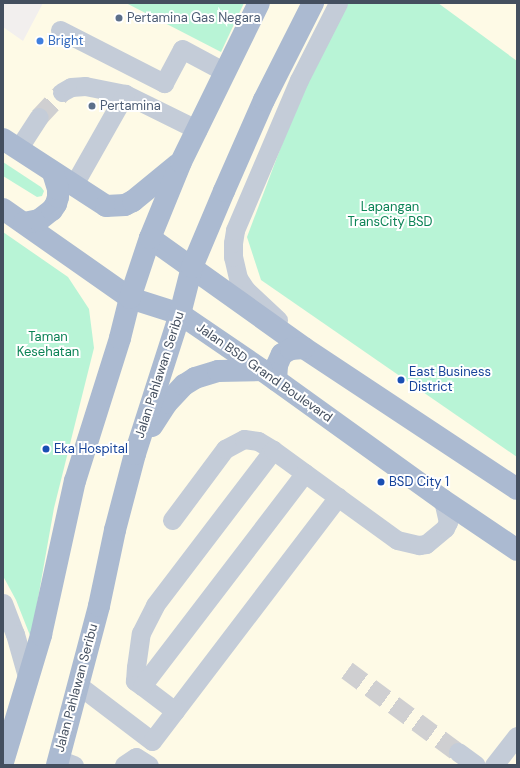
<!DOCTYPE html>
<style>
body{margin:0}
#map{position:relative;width:520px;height:768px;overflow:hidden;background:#f2efee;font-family:"DM Sans",sans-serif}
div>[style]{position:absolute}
.commercial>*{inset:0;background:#fefae6}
.green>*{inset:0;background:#b8f4d6}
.minor-tunnel>*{height:19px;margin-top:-9.5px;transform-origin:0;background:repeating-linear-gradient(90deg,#cfcfd1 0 19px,transparent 0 29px)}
.minor>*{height:19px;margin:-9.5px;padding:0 9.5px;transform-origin:9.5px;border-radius:9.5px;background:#c4ccd8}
.major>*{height:22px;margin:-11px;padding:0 11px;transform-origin:11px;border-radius:11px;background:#abbad1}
.dots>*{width:11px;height:11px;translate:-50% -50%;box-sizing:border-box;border:2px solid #fff;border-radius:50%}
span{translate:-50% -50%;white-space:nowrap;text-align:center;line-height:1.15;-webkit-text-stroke:4px #fff;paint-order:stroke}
.service-label{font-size:13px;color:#4e5e75}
.left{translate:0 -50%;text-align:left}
.shop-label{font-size:13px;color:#366cbe}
.park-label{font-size:13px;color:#0c8356}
.street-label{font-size:13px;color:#444f5f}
.transit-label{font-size:13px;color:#164399}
.frame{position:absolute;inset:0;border:4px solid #444f5f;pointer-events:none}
</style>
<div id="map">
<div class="commercial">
<div style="clip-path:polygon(43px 3px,517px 3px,517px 765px,3px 765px,3px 27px,23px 41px)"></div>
</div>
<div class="green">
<div style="clip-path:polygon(126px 3px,244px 3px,221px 52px)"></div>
<div style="clip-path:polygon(346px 3px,438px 3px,517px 61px,517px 457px,261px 280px,247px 237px,302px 91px)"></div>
<div style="clip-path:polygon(3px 162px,41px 187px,44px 191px,42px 196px,37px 197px,3px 176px)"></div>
<div style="clip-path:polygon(3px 232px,68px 277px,89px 309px,94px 348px,54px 508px,31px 638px,16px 600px,3px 576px)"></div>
</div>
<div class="minor-tunnel">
<div style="left:39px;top:117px;width:34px;rotate:-47deg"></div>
<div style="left:347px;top:670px;width:138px;rotate:36.5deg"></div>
</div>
<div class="minor">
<div style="left:60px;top:30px;width:117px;rotate:27deg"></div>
<div style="left:164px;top:83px;width:38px;rotate:-62deg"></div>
<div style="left:182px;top:49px;width:49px;rotate:28.1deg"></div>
<div style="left:62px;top:92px;width:10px;rotate:-29deg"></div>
<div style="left:71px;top:87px;width:14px;rotate:-4deg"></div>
<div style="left:85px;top:86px;width:41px;rotate:11.3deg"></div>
<div style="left:125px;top:94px;width:81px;rotate:26.3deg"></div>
<div style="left:18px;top:149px;width:38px;rotate:-57deg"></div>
<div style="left:73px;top:186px;width:106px;rotate:-60.5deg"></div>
<div style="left:278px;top:320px;width:44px;rotate:-136.8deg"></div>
<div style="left:246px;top:290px;width:14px;rotate:-124deg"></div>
<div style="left:238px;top:278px;width:22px;rotate:-103deg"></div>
<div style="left:233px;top:257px;width:14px;rotate:-90deg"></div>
<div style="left:233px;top:243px;width:13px;rotate:-81deg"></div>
<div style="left:235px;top:230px;width:163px;rotate:-66.9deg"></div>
<div style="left:299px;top:80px;width:86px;rotate:-63.1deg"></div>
<div style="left:172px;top:520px;width:89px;rotate:-53.3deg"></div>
<div style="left:225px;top:449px;width:21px;rotate:-28deg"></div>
<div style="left:244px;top:439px;width:14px;rotate:8deg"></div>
<div style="left:258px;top:441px;width:17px;rotate:31deg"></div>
<div style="left:3px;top:603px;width:33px;rotate:69deg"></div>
<div style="left:15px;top:634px;width:48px;rotate:74.2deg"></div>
<div style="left:77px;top:684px;width:94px;rotate:37.2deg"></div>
<div style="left:152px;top:741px;width:307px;rotate:-52.7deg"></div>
<div style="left:142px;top:686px;width:9px;rotate:-144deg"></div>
<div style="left:135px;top:681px;width:14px;rotate:-86deg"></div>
<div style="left:136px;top:667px;width:34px;rotate:-82deg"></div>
<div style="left:141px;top:633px;width:31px;rotate:-63deg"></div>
<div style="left:155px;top:605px;width:195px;rotate:-52.7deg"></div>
<div style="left:273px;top:450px;width:153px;rotate:36deg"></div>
<div style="left:397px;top:540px;width:23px;rotate:13deg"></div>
<div style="left:419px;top:545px;width:7px;rotate:-8deg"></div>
<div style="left:426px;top:544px;width:25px;rotate:-40deg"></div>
<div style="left:445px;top:528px;width:7px;rotate:-63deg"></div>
<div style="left:448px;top:522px;width:23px;rotate:-103deg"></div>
<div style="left:175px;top:711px;width:41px;rotate:-142.9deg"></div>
<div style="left:142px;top:686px;width:268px;rotate:-52.6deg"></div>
<div style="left:458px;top:752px;width:22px;rotate:36deg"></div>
<div style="left:58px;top:759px;width:17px;rotate:21deg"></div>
<div style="left:124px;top:765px;width:14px;rotate:-34deg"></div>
<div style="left:136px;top:757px;width:15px;rotate:32deg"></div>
<div style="left:494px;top:765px;width:37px;rotate:-52deg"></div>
</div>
<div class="major">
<div style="left:3px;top:139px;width:123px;rotate:33deg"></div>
<div style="left:106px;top:206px;width:19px;rotate:-3deg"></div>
<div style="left:125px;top:205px;width:9px;rotate:-27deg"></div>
<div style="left:133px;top:201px;width:58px;rotate:-39.4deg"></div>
<div style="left:3px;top:209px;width:155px;rotate:35deg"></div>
<div style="left:130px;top:298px;width:52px;rotate:17.7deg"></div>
<div style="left:180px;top:314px;width:99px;rotate:34.3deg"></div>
<div style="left:262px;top:370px;width:223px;rotate:35.7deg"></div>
<div style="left:443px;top:500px;width:89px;rotate:34deg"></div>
<div style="left:24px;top:223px;width:15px;rotate:-11deg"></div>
<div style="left:39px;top:220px;width:16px;rotate:-38deg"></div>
<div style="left:52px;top:210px;width:7px;rotate:-56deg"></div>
<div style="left:56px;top:204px;width:7px;rotate:-74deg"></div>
<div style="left:58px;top:197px;width:8px;rotate:-90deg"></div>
<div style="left:58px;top:189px;width:17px;rotate:-107deg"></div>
<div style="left:150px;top:238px;width:189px;rotate:35.5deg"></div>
<div style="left:304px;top:348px;width:255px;rotate:33.5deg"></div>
<div style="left:276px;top:380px;width:15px;rotate:-86deg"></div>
<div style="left:277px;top:365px;width:12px;rotate:-66deg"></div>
<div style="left:282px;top:354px;width:10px;rotate:-29deg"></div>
<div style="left:291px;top:349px;width:13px;rotate:-4deg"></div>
<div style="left:152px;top:426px;width:27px;rotate:-57deg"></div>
<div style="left:167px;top:403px;width:25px;rotate:-47deg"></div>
<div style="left:184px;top:385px;width:13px;rotate:-32deg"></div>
<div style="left:195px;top:378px;width:24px;rotate:-17deg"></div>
<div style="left:218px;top:371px;width:44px;rotate:-1.3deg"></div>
<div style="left:3px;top:762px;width:133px;rotate:-73.3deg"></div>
<div style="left:41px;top:635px;width:158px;rotate:-77.6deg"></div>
<div style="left:75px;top:481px;width:150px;rotate:-72.5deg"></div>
<div style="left:120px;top:338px;width:41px;rotate:-76deg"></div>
<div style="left:130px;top:298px;width:63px;rotate:-71.6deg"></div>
<div style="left:150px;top:238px;width:82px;rotate:-67.8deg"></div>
<div style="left:181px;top:162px;width:177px;rotate:-63.9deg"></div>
<div style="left:57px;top:765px;width:164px;rotate:-75.2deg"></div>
<div style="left:99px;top:606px;width:78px;rotate:-78.1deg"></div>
<div style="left:115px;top:530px;width:79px;rotate:-75.3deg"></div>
<div style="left:135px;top:454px;width:147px;rotate:-72.2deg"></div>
<div style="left:180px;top:314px;width:49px;rotate:-75.7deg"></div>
<div style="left:192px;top:267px;width:82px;rotate:-67.2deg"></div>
<div style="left:224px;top:191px;width:99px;rotate:-66.3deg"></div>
<div style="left:264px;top:100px;width:109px;rotate:-63.2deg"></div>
</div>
<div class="dots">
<div style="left:119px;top:18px;background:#5c6f8a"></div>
<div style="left:40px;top:41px;background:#3f7fe0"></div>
<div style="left:92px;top:106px;background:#5c6f8a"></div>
<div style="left:401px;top:380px;background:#1a4fb4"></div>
<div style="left:46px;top:449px;background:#1a4fb4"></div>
<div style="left:381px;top:482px;background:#1a4fb4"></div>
</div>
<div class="service-label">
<span class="left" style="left:127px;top:18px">Pertamina Gas Negara</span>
<span class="left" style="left:100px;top:106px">Pertamina</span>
</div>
<div class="shop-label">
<span class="left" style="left:48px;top:41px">Bright</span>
</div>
<div class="park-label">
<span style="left:390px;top:215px">Lapangan<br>TransCity BSD</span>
<span style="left:48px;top:345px">Taman<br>Kesehatan</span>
</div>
<div class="street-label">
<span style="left:264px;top:373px;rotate:35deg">Jalan BSD Grand Boulevard</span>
<span style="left:160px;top:375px;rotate:-72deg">Jalan Pahlawan Seribu</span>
<span style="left:77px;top:688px;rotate:-75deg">Jalan Pahlawan Seribu</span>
</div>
<div class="transit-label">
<span class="left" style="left:409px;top:380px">East Business<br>District</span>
<span class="left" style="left:54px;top:449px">Eka Hospital</span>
<span class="left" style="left:389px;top:482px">BSD City 1</span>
</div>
<div class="frame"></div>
</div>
